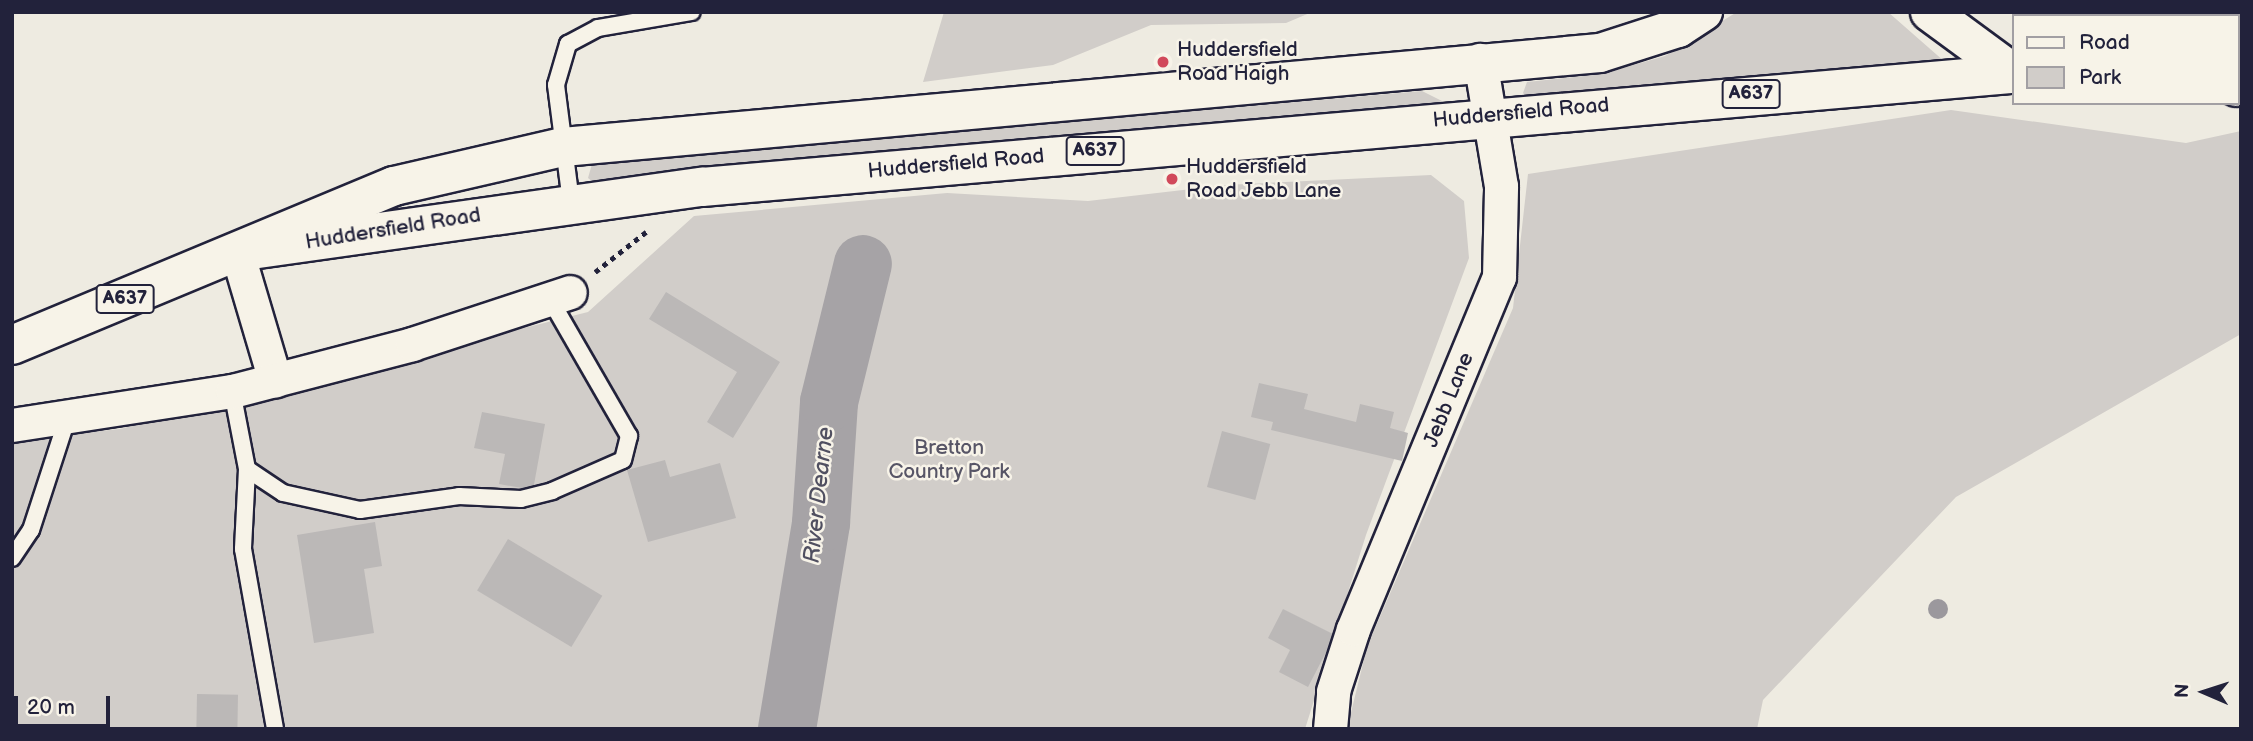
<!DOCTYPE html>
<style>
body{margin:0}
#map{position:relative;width:2253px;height:741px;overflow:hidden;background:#eeebe1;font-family:"Balsamiq Sans",sans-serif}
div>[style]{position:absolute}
.green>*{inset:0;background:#d1cdc9}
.river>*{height:58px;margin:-29px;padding:0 29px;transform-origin:29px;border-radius:29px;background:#a6a3a6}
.building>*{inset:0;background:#bbb8b7;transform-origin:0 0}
.path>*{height:4.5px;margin-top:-2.25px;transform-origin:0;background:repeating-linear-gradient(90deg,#22223b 0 5px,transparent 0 10px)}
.roads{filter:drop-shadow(2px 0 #22223b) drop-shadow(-2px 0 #22223b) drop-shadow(0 2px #22223b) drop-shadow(0 -2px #22223b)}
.lane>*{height:16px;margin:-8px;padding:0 8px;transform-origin:8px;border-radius:8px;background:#f7f3e8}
.street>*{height:33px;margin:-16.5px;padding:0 16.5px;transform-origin:16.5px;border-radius:16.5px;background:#f7f3e8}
.highway>*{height:38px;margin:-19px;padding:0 19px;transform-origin:19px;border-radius:19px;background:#f7f3e8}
.trees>*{width:20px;height:20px;margin:-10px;border-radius:50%;background:#9b989d}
.dots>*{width:19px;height:19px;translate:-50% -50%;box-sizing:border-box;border:4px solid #f7f3e8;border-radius:50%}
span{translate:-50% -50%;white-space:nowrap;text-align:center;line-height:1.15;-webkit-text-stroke:5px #f7f3e8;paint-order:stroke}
.shield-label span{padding:2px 5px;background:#f7f3e8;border:2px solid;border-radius:5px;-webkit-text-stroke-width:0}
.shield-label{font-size:19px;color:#22223b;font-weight:700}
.poi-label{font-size:21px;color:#22223b}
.left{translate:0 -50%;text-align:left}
.street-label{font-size:21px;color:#22223b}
.park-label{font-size:21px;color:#575566}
.water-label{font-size:23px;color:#504f60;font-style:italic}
.frame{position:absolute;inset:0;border:14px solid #22223b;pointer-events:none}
.legend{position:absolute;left:2012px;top:14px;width:228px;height:91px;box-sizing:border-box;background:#f7f3e8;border:2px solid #a29fa3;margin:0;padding:9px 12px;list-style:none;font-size:21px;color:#22223b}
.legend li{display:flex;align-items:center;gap:14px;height:35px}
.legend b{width:35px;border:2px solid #a29fa3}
.north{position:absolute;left:2169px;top:657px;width:70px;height:70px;-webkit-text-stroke:5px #f7f3e8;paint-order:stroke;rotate:273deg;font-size:19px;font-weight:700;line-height:28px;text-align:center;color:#22223b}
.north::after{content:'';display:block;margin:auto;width:24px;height:32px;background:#22223b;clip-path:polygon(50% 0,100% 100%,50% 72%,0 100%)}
.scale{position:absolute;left:14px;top:696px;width:96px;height:32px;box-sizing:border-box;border:4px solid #22223b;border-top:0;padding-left:9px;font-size:21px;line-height:24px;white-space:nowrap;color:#22223b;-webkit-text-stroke:5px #f7f3e8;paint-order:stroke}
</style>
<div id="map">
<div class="green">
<div style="clip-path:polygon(944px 12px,1312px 12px,1286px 23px,1151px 25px,1053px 65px,923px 82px)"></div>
<div style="clip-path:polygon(1737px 12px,1888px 12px,1945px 62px,1528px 99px,1523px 93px,1527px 82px,1602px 74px,1665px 56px)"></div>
<div style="clip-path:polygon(1422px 91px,1450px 105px,598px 186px,588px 178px,592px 164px)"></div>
<div style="clip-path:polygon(1951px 110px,2186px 143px,2241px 131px,2241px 334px,1956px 497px,1763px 700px,1757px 729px,1347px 729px,1367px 647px,1513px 308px,1528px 174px)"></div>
<div style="clip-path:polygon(1431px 175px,1464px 201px,1469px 258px,1366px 535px,1305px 729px,12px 729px,12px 440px,120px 429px,588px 312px,694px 216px,947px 193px,1088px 201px,1226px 185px)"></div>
</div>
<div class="river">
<div style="left:787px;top:729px;width:209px;rotate:-80.6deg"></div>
<div style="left:821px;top:523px;width:121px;rotate:-86.2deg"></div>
<div style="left:829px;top:402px;width:142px;rotate:-76.2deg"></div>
</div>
<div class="building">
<div style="clip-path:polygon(666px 292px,780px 362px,733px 438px,707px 422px,737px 372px,649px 319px)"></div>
<div style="clip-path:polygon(1259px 383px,1308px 394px,1304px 409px,1356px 422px,1360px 404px,1394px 412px,1390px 428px,1408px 433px,1402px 461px,1271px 430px,1273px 422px,1251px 417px)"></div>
<div style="clip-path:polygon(482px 412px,545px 424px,533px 490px,499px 484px,505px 454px,474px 448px)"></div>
<div style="left:1222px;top:431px;width:50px;height:58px;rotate:15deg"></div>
<div style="clip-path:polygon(665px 460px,670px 477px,720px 463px,736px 518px,648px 542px,627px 470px)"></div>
<div style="clip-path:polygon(375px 522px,382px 566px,364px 569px,374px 633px,314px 643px,297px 535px)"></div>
<div style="left:508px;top:539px;width:110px;height:60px;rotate:31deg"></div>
<div style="clip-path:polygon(1283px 609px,1335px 635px,1308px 687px,1279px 672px,1290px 650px,1268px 638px)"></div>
<div style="left:197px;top:694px;width:41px;height:35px;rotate:1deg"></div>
</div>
<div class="path">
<div style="left:595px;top:272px;width:65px;rotate:-38.1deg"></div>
</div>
<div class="roads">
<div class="lane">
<div style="left:571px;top:202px;width:118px;rotate:-97.3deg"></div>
<div style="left:556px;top:85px;width:43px;rotate:-73.7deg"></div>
<div style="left:568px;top:44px;width:34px;rotate:-28deg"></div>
<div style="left:598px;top:28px;width:95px;rotate:-9.7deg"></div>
<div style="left:232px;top:391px;width:79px;rotate:79.1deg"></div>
<div style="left:247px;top:469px;width:43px;rotate:33.7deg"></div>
<div style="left:283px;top:493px;width:79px;rotate:12.4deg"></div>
<div style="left:360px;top:510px;width:100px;rotate:-8deg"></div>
<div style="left:459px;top:496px;width:62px;rotate:2.8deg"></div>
<div style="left:521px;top:499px;width:32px;rotate:-14deg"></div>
<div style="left:552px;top:491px;width:77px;rotate:-23.6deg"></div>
<div style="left:623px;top:460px;width:25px;rotate:-76deg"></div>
<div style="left:629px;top:436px;width:158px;rotate:-120deg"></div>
<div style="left:247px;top:469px;width:80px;rotate:92.9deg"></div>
<div style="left:243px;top:549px;width:183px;rotate:79.9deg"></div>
<div style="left:12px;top:558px;width:34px;rotate:-56deg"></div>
<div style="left:31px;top:530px;width:120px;rotate:-72deg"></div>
</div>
<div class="street">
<div style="left:237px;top:252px;width:134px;rotate:73.5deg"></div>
<div style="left:12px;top:425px;width:223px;rotate:-8.8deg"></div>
<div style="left:232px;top:391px;width:186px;rotate:-14.6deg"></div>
<div style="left:412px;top:344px;width:166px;rotate:-18.2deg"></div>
<div style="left:1330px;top:729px;width:38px;rotate:-85deg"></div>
<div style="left:1333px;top:691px;width:65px;rotate:-72.1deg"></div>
<div style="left:1353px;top:629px;width:381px;rotate:-67.5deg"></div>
<div style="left:1499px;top:277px;width:91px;rotate:-88.7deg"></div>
<div style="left:1501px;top:186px;width:128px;rotate:-99.5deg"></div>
</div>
<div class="highway">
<div style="left:1930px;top:12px;width:103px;rotate:36.3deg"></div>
<div style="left:2237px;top:87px;width:4px;rotate:-14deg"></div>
<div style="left:237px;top:252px;width:470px;rotate:-8deg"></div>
<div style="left:702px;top:187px;width:1316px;rotate:-4.93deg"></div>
<div style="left:12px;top:345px;width:414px;rotate:-22.6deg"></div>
<div style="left:394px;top:186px;width:173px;rotate:-13deg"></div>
<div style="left:563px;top:147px;width:1041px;rotate:-5.18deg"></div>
<div style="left:1600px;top:53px;width:82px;rotate:-17.8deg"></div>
<div style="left:1678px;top:28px;width:30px;rotate:-33deg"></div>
</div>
</div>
<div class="trees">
<div style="left:1938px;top:609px"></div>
</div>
<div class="dots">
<div style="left:1163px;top:62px;background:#d1495b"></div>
<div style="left:1172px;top:179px;background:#d1495b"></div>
</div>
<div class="shield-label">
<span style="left:1751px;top:94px">A637</span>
<span style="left:1095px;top:151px">A637</span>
<span style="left:125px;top:299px">A637</span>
</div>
<div class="poi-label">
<span class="left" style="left:1177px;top:62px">Huddersfield<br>Road Haigh</span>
<span class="left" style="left:1186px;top:179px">Huddersfield<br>Road Jebb Lane</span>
</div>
<div class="street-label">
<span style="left:1521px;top:113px;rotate:-5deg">Huddersfield Road</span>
<span style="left:956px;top:164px;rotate:-5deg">Huddersfield Road</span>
<span style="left:393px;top:229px;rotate:-9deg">Huddersfield Road</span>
<span style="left:1449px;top:400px;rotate:-68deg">Jebb Lane</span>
</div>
<div class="park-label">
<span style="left:949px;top:460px">Bretton<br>Country Park</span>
</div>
<div class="water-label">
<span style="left:819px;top:495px;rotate:-84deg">River Dearne</span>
</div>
<div class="frame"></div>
<ul class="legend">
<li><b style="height:9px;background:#f7f3e8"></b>Road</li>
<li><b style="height:19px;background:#d1cdc9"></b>Park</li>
</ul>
<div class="north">N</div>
<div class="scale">20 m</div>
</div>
